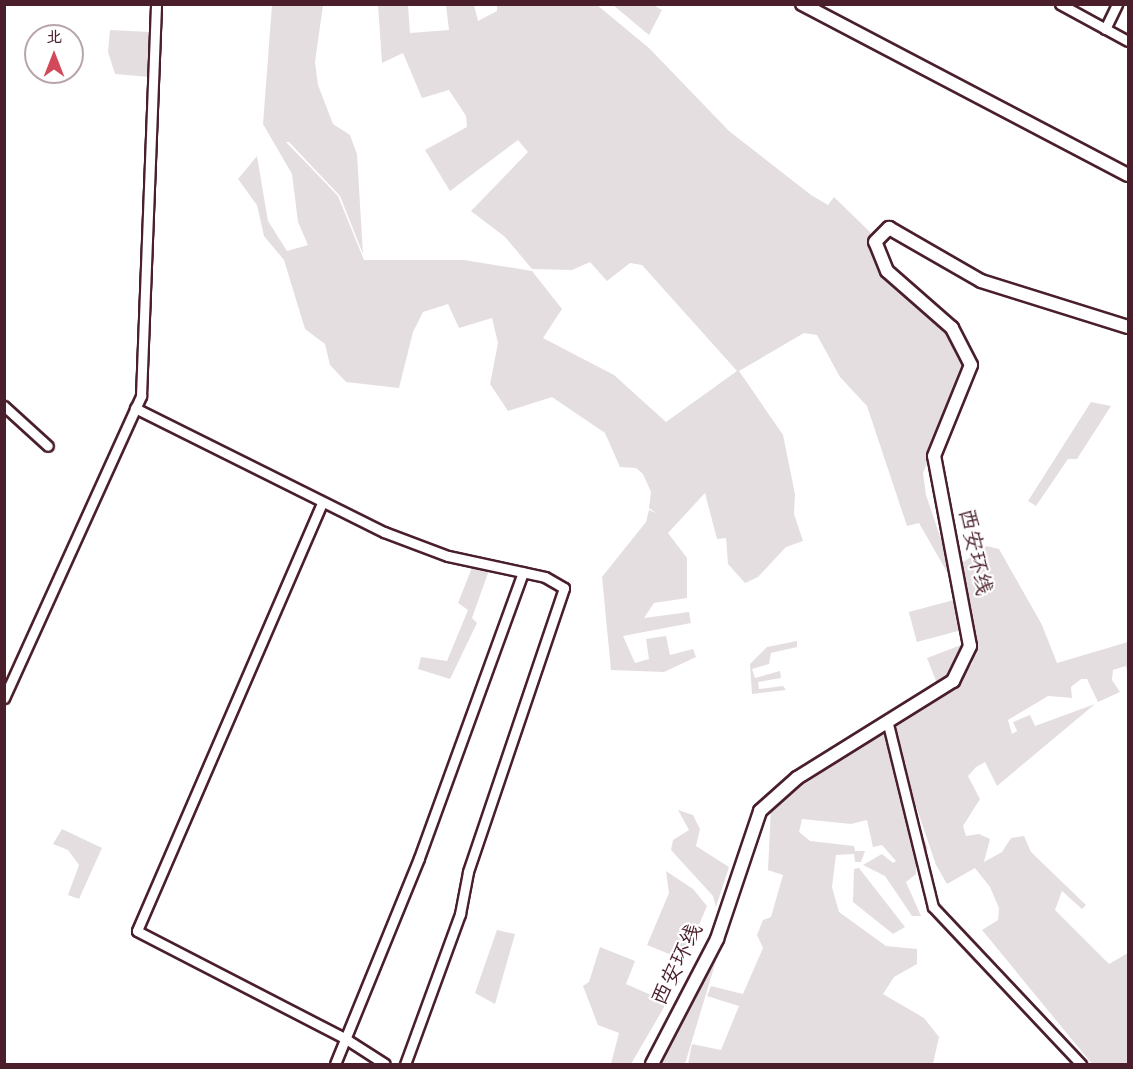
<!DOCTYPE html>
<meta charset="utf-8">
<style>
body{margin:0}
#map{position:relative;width:1133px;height:1069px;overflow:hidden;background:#fff;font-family:Mynerve,"LXGW WenKai TC",sans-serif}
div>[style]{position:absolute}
.green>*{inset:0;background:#e5dee0;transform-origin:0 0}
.roads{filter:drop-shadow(2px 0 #4a1f2b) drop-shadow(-2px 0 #4a1f2b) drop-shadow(0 2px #4a1f2b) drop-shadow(0 -2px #4a1f2b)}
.minor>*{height:9px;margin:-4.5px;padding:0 4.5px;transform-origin:4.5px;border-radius:4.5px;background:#fff}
.major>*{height:12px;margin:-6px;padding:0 6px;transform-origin:6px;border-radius:6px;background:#fff}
span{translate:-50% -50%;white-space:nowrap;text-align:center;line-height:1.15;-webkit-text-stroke:4.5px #fff;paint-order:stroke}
.street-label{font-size:22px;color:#4a1f2b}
.frame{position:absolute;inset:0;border:6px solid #4a1f2b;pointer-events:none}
.north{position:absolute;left:24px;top:24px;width:60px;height:60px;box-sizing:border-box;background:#fff;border:2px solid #b7a5aa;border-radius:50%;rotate:0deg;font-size:16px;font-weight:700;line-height:24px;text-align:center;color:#4a1f2b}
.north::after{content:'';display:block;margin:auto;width:21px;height:27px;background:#d1495b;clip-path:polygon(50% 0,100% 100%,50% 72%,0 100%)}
</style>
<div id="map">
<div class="green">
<div style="clip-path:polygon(272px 5px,323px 5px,315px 62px,318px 85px,333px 124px,350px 135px,357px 154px,363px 254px,340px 196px,289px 142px,286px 142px,338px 196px,364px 260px,464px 260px,532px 271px,562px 309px,543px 338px,614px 375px,666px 422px,737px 371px,642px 265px,630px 263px,607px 281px,590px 262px,572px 270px,532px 269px,505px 237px,471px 211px,528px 152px,518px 140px,450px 191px,425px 150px,467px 127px,466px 116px,449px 90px,422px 98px,403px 53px,382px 63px,378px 5px,408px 5px,410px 33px,449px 30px,446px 5px,474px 5px,478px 21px,497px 11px,497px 5px,597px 5px,649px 48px,729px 131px,811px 195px,828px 205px,834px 197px,871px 233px,868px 244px,873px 258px,924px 304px,960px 346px,965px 360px,964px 377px,923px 473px,926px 495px,959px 593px,919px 523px,907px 526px,867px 406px,840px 377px,817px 335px,804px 333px,739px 371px,783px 435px,795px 494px,794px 514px,803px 541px,786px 547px,758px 577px,745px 583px,728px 564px,726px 538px,717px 539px,705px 493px,668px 533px,687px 558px,687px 598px,654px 603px,644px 618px,689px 612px,691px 623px,623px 636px,635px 663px,649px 659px,646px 639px,666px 636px,670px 655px,693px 649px,696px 657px,664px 672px,611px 670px,602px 577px,646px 522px,649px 510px,656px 513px,649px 508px,651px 492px,643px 474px,636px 468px,620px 467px,605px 433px,552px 397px,508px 411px,490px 384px,498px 343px,492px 318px,459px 328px,448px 304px,423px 312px,413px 332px,399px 388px,346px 382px,330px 365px,325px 344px,305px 329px,284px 260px,264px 236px,257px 205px,238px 179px,257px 156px,268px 221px,287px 251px,308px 245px,298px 222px,292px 174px,263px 124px)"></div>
<div style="clip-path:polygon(613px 5px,653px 5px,662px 10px,649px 35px)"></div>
<div style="clip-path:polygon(110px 30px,150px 32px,150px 77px,115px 74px,108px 52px)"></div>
<div style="clip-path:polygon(1091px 402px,1111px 406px,1077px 459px,1068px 459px,1036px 506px,1028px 501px)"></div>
<div style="clip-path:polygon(987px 546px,999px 549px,1042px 625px,1057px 663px,1128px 642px,1128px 674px,1126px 666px,1113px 670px,1112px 680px,1120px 692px,1098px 702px,1087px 679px,1081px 679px,1071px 687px,1072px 698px,1048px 696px,1008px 720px,1012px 734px,1017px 731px,1013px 722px,1030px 715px,1035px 726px,1095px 704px,997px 786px,985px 762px,976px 767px,968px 776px,980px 799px,963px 826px,966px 836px,979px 834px,990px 839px,984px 862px,1002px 852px,1011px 838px,1024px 836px,1031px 852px,1086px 905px,1082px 909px,1062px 891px,1055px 910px,1109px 964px,1128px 953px,1128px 1064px,1092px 1064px,982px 930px,998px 920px,999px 908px,990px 887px,975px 868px,947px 884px,936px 865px,889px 727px,950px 687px,972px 664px,977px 640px,959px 565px)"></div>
<div style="clip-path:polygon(475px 560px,492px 562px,472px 618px,477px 623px,450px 679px,418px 669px,421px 657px,447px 661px,468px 610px,458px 603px)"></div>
<div style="left:961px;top:598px;width:31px;height:54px;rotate:75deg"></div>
<div style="clip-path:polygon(797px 641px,797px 647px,771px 653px,769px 664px,752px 669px,755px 678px,780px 671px,781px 678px,758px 682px,759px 689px,783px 686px,786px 690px,752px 694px,750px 664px,767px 647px)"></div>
<div style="clip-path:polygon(969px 642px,957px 669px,938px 686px,927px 658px)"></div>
<div style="clip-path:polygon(885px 729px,928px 849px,916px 856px,916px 874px,906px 882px,921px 916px,912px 916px,885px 876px,863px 865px,882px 854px,893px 863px,896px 861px,882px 845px,873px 847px,867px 820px,851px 824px,802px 819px,799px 832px,810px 841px,854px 846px,855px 851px,865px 851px,861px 862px,855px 862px,854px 854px,836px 855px,832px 887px,839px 912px,886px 946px,917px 949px,917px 964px,894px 977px,883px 994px,924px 1018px,939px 1037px,933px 1064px,688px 1064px,692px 1044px,721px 1050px,739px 1006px,707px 996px,711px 986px,743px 994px,763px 948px,757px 935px,763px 920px,771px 917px,783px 875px,768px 870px,771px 807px)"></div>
<div style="clip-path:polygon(678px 810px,693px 815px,700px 829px,696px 846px,729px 867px,716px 907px,713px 896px,671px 850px,673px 840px,689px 830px)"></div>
<div style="clip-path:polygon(62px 829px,102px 848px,79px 899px,68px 895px,79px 865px,68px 850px,53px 844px)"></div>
<div style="clip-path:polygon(859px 868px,905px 927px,893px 934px,853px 902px,854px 869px)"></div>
<div style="clip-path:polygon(666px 871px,693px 889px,707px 906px,687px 953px,678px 949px,674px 956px,647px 945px,669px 893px)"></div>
<div style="clip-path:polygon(733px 904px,685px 1064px,653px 1064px)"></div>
<div style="clip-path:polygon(497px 930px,515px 934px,495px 1004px,475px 993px)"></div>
<div style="clip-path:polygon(600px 947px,635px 961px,626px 984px,667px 1002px,631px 1064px,611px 1064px,619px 1033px,598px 1025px,583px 986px,589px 982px)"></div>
</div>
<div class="roads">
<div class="minor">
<div style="left:1060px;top:4px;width:77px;rotate:28.6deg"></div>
<div style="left:1105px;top:29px;width:28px;rotate:-64deg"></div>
<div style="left:4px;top:406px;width:59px;rotate:42.3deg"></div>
<div style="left:135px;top:408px;width:278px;rotate:26.5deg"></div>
<div style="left:384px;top:532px;width:68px;rotate:20.6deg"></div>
<div style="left:448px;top:556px;width:99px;rotate:12.2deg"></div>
<div style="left:545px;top:577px;width:22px;rotate:30deg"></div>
<div style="left:564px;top:588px;width:300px;rotate:108.7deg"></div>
<div style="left:468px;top:872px;width:43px;rotate:100.8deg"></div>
<div style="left:460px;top:914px;width:160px;rotate:110.1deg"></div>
<div style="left:322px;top:503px;width:466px;rotate:113.4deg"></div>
<div style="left:137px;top:931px;width:235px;rotate:27.3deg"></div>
<div style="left:346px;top:1039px;width:46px;rotate:32.7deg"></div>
<div style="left:4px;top:698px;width:332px;rotate:-65.6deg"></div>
<div style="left:141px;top:396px;width:392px;rotate:-87.8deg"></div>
<div style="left:888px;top:724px;width:188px;rotate:76.2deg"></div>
<div style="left:933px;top:907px;width:216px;rotate:46.7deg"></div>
<div style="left:335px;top:1064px;width:222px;rotate:-67.8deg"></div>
<div style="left:419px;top:858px;width:304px;rotate:-70deg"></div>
</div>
<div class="major">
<div style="left:802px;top:4px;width:368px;rotate:27.7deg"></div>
<div style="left:652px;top:1064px;width:141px;rotate:-62.5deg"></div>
<div style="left:717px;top:939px;width:135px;rotate:-71.4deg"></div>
<div style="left:760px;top:811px;width:50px;rotate:-41.7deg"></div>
<div style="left:797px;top:778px;width:184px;rotate:-31.9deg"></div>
<div style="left:953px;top:681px;width:39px;rotate:-64deg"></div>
<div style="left:970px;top:646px;width:193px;rotate:-100.7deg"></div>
<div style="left:934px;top:456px;width:98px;rotate:-67.9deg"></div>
<div style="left:971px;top:365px;width:42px;rotate:-117.2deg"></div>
<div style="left:952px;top:328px;width:86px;rotate:-138.8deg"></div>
<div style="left:887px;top:271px;width:31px;rotate:-112deg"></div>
<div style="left:875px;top:242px;width:20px;rotate:-45deg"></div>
<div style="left:889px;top:228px;width:106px;rotate:29.9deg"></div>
<div style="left:981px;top:281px;width:154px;rotate:17.4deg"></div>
</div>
</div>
<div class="street-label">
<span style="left:974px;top:552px;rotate:78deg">西安环线</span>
<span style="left:678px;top:965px;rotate:-64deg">西安环线</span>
</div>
<div class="frame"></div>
<div class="north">北</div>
</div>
